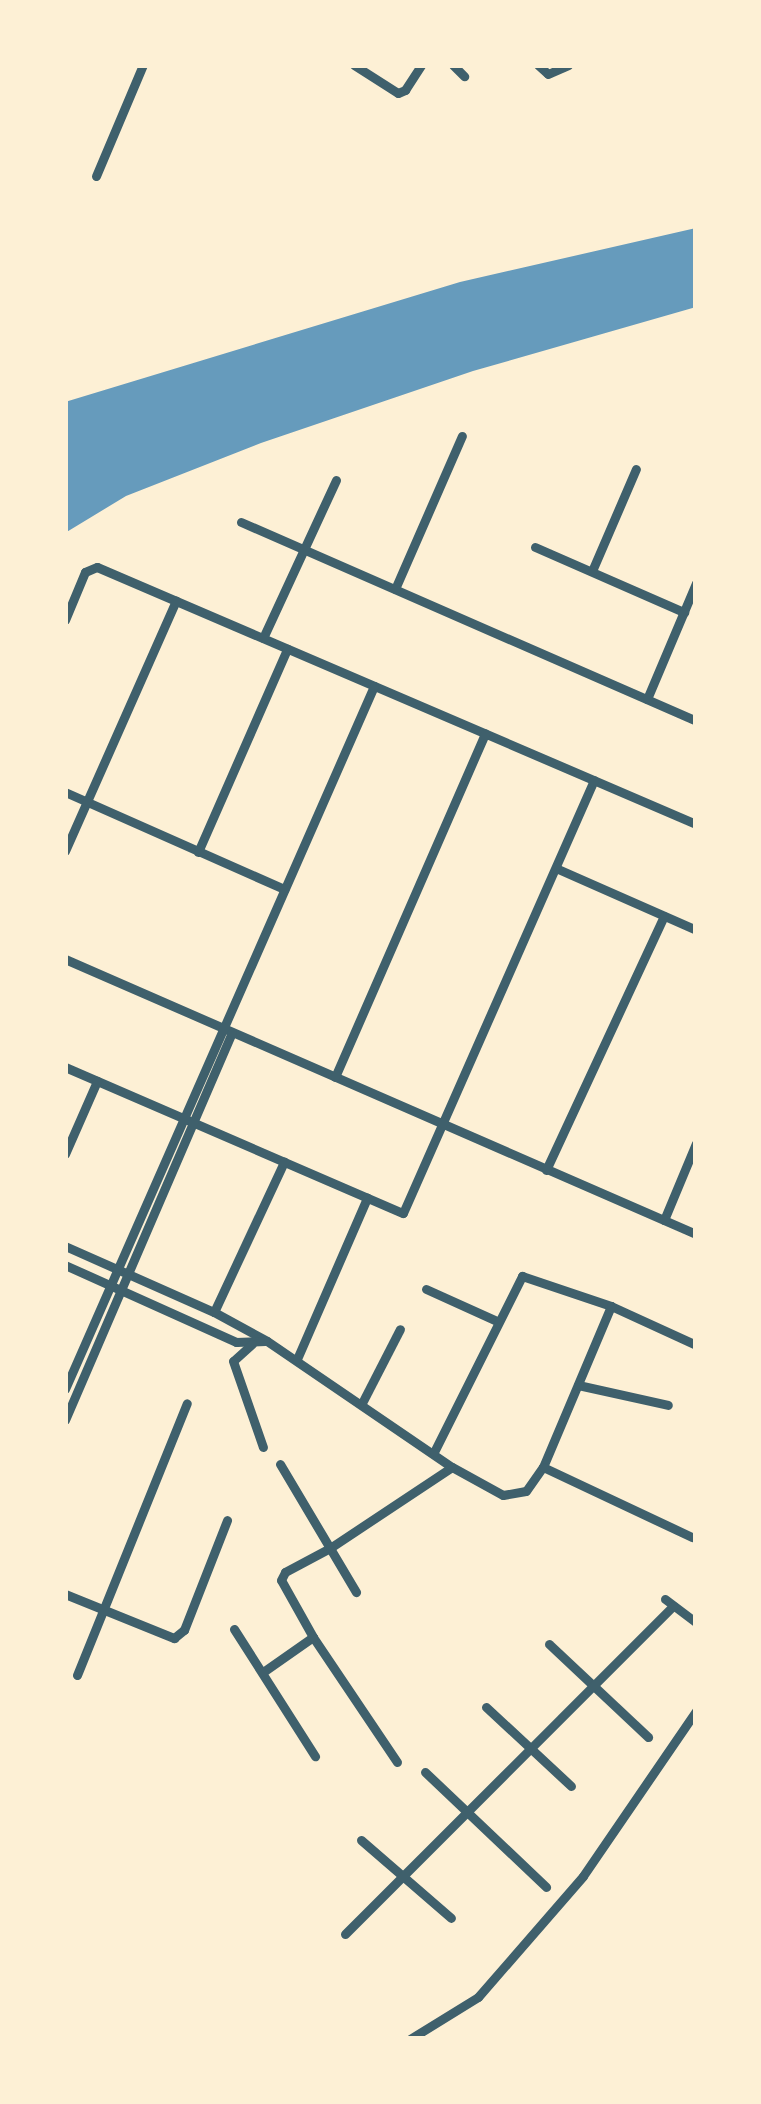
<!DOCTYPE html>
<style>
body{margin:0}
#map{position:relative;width:761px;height:2104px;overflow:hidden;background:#fdf0d5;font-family:Signika,sans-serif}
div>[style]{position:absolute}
.water>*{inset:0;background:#669bbc}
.minor>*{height:9px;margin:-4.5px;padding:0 4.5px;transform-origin:4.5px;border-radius:4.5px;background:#3f606c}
span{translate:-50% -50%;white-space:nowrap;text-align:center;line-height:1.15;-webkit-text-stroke:9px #fdf0d5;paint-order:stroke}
.frame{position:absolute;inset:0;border:68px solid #fdf0d5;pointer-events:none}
</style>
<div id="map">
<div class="water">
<div style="clip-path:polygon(696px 228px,696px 307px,473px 371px,261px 443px,126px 496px,65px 533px,65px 402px,460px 282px)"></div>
</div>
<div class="minor">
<div style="left:354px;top:65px;width:52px;rotate:32.5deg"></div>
<div style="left:398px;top:93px;width:8px;rotate:-23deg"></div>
<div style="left:405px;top:90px;width:30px;rotate:-57deg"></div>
<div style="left:453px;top:65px;width:16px;rotate:45deg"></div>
<div style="left:538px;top:65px;width:13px;rotate:42deg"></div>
<div style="left:548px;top:74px;width:22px;rotate:-24deg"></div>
<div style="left:96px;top:176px;width:121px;rotate:-67.1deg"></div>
<div style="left:241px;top:522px;width:497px;rotate:23.6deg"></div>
<div style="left:535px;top:547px;width:163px;rotate:23.6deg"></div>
<div style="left:592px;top:571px;width:111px;rotate:-66.7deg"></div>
<div style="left:395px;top:589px;width:167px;rotate:-66.4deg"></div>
<div style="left:65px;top:620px;width:52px;rotate:-67.4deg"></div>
<div style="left:85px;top:572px;width:13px;rotate:-23deg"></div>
<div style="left:97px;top:567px;width:652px;rotate:23.22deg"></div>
<div style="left:263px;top:638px;width:174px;rotate:-65.2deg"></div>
<div style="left:647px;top:699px;width:126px;rotate:-67.1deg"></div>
<div style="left:65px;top:792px;width:240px;rotate:23.9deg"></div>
<div style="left:65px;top:851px;width:274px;rotate:-66.1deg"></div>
<div style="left:198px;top:852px;width:222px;rotate:-66.3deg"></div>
<div style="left:558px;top:869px;width:151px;rotate:23.8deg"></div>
<div style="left:65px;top:959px;width:688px;rotate:23.55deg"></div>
<div style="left:65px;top:1067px;width:368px;rotate:23.4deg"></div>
<div style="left:403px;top:1213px;width:473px;rotate:-66.2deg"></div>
<div style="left:335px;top:1077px;width:375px;rotate:-66.4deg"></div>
<div style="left:65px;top:1154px;width:80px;rotate:-66.3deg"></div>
<div style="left:546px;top:1170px;width:280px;rotate:-65.1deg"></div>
<div style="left:664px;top:1220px;width:83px;rotate:-67.4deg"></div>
<div style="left:65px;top:1246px;width:163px;rotate:23.9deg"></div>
<div style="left:214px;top:1312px;width:60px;rotate:28.7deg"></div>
<div style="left:267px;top:1341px;width:224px;rotate:34.3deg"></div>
<div style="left:452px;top:1467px;width:58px;rotate:28.8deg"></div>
<div style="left:503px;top:1495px;width:23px;rotate:-10deg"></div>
<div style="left:526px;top:1491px;width:29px;rotate:-55deg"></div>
<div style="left:65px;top:1265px;width:188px;rotate:24.2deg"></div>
<div style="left:236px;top:1342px;width:29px;rotate:-2deg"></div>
<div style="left:426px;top:1289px;width:78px;rotate:24.3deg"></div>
<div style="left:611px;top:1306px;width:175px;rotate:112.9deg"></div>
<div style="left:543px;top:1467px;width:165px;rotate:25.2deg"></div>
<div style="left:214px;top:1312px;width:166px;rotate:-65deg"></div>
<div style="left:252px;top:1344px;width:25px;rotate:138deg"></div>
<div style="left:233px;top:1361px;width:91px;rotate:70.8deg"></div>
<div style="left:297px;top:1359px;width:176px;rotate:-66.5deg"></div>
<div style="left:578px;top:1385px;width:92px;rotate:12.5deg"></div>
<div style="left:65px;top:1389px;width:768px;rotate:-66.27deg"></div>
<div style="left:362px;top:1403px;width:83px;rotate:-62.8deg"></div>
<div style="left:65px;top:1420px;width:422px;rotate:-66.7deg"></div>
<div style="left:434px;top:1452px;width:197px;rotate:-63.4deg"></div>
<div style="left:522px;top:1276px;width:94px;rotate:18.6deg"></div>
<div style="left:611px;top:1306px;width:94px;rotate:24.6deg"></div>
<div style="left:280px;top:1464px;width:149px;rotate:59.3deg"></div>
<div style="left:65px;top:1594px;width:118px;rotate:22deg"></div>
<div style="left:174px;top:1638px;width:13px;rotate:-39deg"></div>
<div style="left:184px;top:1630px;width:118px;rotate:-68.6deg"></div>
<div style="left:665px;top:1599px;width:39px;rotate:37deg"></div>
<div style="left:234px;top:1629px;width:151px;rotate:57.5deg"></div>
<div style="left:549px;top:1644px;width:136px;rotate:43.2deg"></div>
<div style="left:263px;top:1672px;width:61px;rotate:-35deg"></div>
<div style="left:77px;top:1675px;width:293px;rotate:-68deg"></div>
<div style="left:486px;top:1707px;width:116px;rotate:42.9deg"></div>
<div style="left:397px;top:1762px;width:151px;rotate:-123.9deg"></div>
<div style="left:313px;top:1637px;width:65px;rotate:-119.3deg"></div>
<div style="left:281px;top:1580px;width:9px;rotate:-63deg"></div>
<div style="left:285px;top:1572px;width:51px;rotate:-28.1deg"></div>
<div style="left:330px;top:1548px;width:146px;rotate:-33.6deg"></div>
<div style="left:425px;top:1772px;width:167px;rotate:43.5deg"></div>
<div style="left:361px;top:1840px;width:119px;rotate:40.9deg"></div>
<div style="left:345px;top:1934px;width:464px;rotate:-45deg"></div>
<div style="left:410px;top:2039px;width:80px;rotate:-31.7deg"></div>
<div style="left:478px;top:1997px;width:160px;rotate:-49deg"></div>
<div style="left:583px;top:1876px;width:200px;rotate:-55.6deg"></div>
</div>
<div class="frame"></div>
</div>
